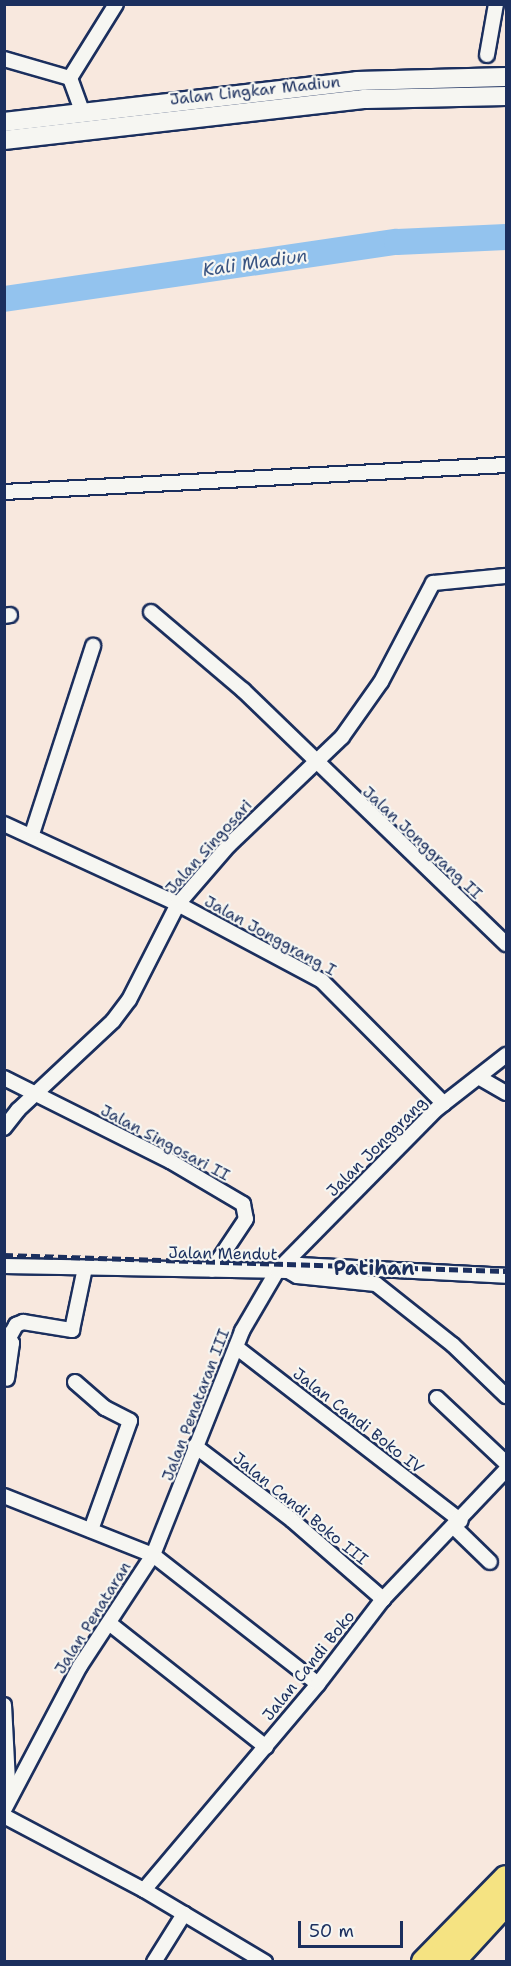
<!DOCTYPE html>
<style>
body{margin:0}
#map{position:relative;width:511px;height:1966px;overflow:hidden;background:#f8e8de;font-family:"Shantell Sans",sans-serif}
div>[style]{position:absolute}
.river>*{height:26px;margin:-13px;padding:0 13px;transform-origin:13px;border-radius:13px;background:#93c3ee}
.roads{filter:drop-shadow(2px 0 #1b2f5e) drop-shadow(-2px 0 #1b2f5e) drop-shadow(0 2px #1b2f5e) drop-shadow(0 -2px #1b2f5e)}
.street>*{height:14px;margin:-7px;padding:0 7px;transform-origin:7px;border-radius:7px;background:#f6f6f2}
.secondary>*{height:18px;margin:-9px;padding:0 9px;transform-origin:9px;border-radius:9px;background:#f6f6f2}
.highway>*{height:24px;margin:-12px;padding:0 12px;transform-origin:12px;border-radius:12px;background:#f5e382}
.rail>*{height:4.5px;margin-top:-2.25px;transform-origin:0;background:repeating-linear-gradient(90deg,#1b2f5e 0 9px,transparent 0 13.5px)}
span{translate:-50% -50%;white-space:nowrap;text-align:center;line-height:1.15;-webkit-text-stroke:4.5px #f6f6f2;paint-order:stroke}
.street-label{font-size:16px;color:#1b2f5e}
.water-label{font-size:18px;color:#395482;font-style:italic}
.quarter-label{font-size:20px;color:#1b2f5e;font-weight:700}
.frame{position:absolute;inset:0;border:6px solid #1b2f5e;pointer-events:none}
.scale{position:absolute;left:298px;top:1921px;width:105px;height:27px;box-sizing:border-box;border:3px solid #1b2f5e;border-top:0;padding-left:8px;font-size:18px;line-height:21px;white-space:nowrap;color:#1b2f5e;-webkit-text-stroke:4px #f6f6f2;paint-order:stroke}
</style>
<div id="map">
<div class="river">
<div style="left:4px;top:299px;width:397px;rotate:-8.3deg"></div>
<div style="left:397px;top:242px;width:109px;rotate:-2.6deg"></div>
</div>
<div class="roads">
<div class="street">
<div style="left:487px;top:55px;width:52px;rotate:-80deg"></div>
<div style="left:4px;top:59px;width:69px;rotate:16.1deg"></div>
<div style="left:70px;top:78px;width:87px;rotate:-58.1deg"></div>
<div style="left:70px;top:78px;width:35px;rotate:70deg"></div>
<div style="left:4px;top:492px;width:503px;rotate:-3.08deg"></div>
<div style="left:151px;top:612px;width:121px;rotate:40.3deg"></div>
<div style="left:243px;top:690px;width:366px;rotate:44deg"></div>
<div style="left:4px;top:616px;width:6px;rotate:-9deg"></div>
<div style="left:4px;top:824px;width:192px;rotate:24.7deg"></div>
<div style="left:178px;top:904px;width:163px;rotate:28.1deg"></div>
<div style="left:322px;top:981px;width:173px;rotate:45.2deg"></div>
<div style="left:32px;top:834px;width:198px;rotate:-72deg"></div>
<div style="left:4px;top:1078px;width:186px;rotate:26.6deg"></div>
<div style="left:170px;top:1161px;width:85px;rotate:30.5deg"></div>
<div style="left:243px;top:1204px;width:15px;rotate:79deg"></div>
<div style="left:246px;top:1219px;width:61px;rotate:123.7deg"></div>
<div style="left:480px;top:1078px;width:30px;rotate:30deg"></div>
<div style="left:4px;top:1128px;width:23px;rotate:-52deg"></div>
<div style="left:18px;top:1110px;width:130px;rotate:-43.1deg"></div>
<div style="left:113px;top:1021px;width:26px;rotate:-53deg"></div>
<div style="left:129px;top:1000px;width:108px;rotate:-63deg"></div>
<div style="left:178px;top:904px;width:78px;rotate:-49.2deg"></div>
<div style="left:229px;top:845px;width:156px;rotate:-43.7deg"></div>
<div style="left:342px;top:737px;width:67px;rotate:-54.7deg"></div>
<div style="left:381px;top:682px;width:112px;rotate:-62.3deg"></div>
<div style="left:433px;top:583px;width:73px;rotate:-5.5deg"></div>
<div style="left:4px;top:1266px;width:284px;rotate:1deg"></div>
<div style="left:288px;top:1271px;width:10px;rotate:29deg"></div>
<div style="left:297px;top:1276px;width:79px;rotate:5.8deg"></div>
<div style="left:376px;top:1284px;width:98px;rotate:38.4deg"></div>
<div style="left:453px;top:1345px;width:74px;rotate:43.9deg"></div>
<div style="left:288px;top:1271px;width:13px;rotate:-29deg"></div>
<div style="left:299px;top:1265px;width:207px;rotate:3deg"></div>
<div style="left:4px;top:1334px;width:12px;rotate:48deg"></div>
<div style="left:12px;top:1343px;width:36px;rotate:98deg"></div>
<div style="left:10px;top:1336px;width:13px;rotate:-61deg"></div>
<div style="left:16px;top:1325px;width:8px;rotate:-23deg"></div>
<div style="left:23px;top:1322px;width:50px;rotate:9.3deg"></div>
<div style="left:72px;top:1330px;width:63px;rotate:-78.2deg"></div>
<div style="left:236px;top:1347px;width:284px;rotate:37.7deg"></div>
<div style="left:75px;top:1382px;width:40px;rotate:41deg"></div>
<div style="left:105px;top:1408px;width:28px;rotate:27deg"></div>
<div style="left:130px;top:1421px;width:116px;rotate:109.7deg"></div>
<div style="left:437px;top:1398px;width:95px;rotate:43.3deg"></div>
<div style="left:195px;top:1446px;width:122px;rotate:37.3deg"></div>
<div style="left:292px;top:1520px;width:121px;rotate:41deg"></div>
<div style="left:4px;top:1496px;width:160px;rotate:21.6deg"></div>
<div style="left:153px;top:1555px;width:209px;rotate:38deg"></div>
<div style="left:454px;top:1527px;width:50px;rotate:44.2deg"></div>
<div style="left:109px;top:1623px;width:200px;rotate:38.3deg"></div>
<div style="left:4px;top:1705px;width:94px;rotate:87deg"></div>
<div style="left:4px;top:1810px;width:163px;rotate:-62.2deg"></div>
<div style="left:80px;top:1666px;width:133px;rotate:-56.7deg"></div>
<div style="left:153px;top:1555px;width:241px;rotate:-68.3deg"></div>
<div style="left:242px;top:1331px;width:69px;rotate:-59.7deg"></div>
<div style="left:277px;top:1271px;width:228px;rotate:-45.4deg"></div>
<div style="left:437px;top:1109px;width:88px;rotate:-38deg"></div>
<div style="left:4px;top:1816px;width:158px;rotate:27.9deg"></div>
<div style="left:144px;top:1890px;width:141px;rotate:30.8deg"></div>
<div style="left:144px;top:1890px;width:270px;rotate:-49.8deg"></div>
<div style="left:318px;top:1684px;width:107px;rotate:-52.6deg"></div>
<div style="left:383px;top:1599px;width:178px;rotate:-46.4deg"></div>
<div style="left:154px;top:1962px;width:57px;rotate:-58deg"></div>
</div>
<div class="secondary">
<div style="left:4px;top:122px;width:355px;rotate:-6.6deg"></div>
<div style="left:357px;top:81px;width:149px;rotate:-1.5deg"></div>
<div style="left:4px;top:140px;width:364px;rotate:-6.5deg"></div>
<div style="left:366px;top:99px;width:140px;rotate:-1.2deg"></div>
</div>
<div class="highway">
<div style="left:424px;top:1962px;width:117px;rotate:-45.7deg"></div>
<div style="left:452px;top:1962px;width:80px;rotate:-47.5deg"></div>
</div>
</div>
<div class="rail">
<div style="left:4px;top:1255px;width:502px;rotate:1.83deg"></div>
</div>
<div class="street-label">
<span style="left:255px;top:91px;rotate:-6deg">Jalan Lingkar Madiun</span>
<span style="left:422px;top:843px;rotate:43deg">Jalan Jonggrang II</span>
<span style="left:209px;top:847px;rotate:-48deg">Jalan Singosari</span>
<span style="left:270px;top:936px;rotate:29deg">Jalan Jonggrang I</span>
<span style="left:165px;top:1143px;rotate:28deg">Jalan Singosari II</span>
<span style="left:377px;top:1147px;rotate:-45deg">Jalan Jonggrang</span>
<span style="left:223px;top:1254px;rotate:1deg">Jalan Mendut</span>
<span style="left:196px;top:1405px;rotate:-69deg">Jalan Penataran III</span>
<span style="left:358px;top:1421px;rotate:38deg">Jalan Candi Boko IV</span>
<span style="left:300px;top:1509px;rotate:39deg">Jalan Candi Boko III</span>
<span style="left:93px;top:1618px;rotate:-58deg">Jalan Penataran</span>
<span style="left:309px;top:1666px;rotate:-51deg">Jalan Candi Boko</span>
</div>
<div class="water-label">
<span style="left:255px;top:263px;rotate:-8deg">Kali Madiun</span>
</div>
<div class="quarter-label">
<span style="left:374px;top:1268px">Patihan</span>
</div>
<div class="frame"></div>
<div class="scale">50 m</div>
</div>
